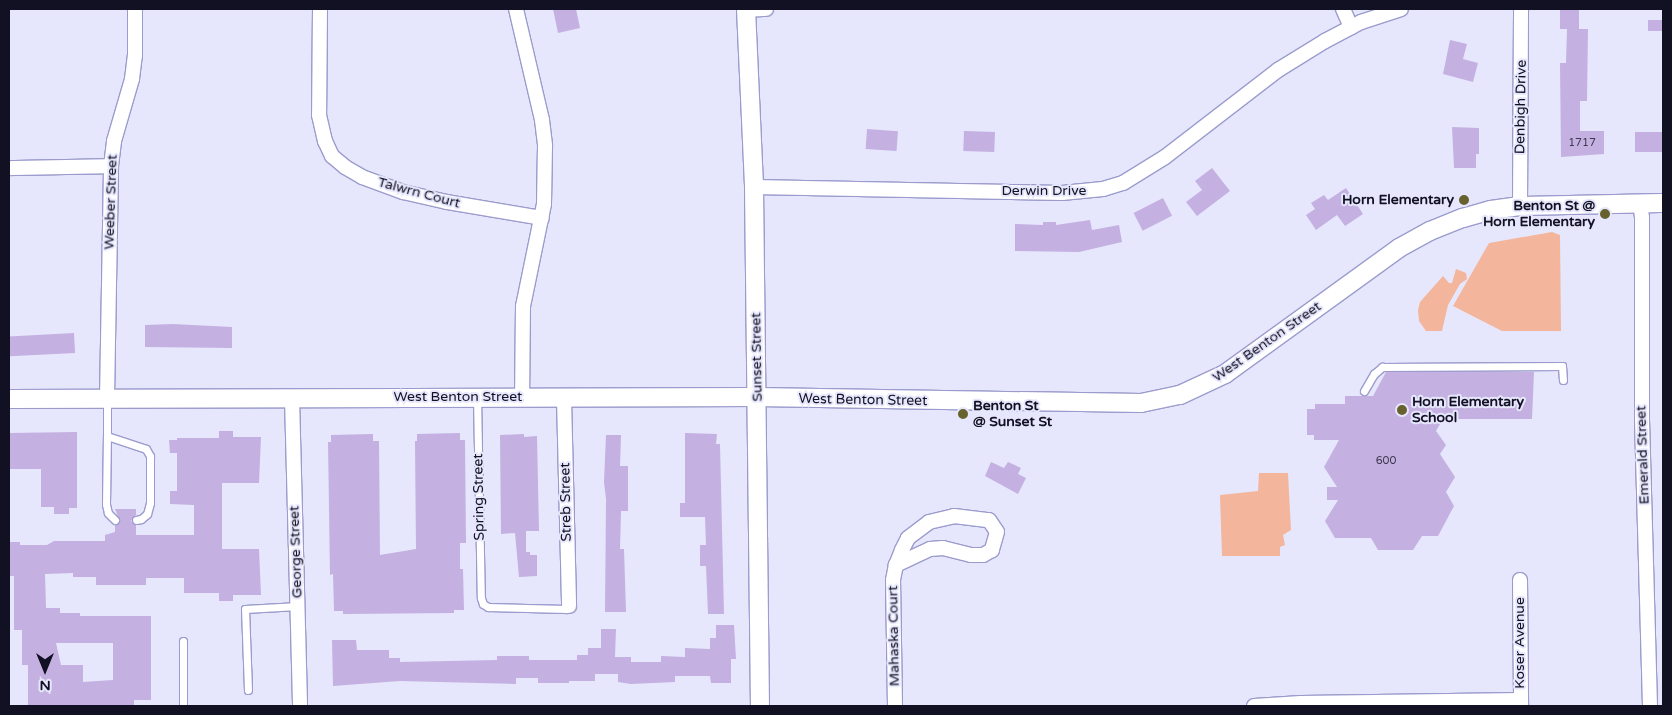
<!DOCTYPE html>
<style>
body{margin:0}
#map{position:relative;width:1672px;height:715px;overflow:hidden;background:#e6e7fc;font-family:"Varela Round",sans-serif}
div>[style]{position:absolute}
.green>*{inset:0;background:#f3b59c}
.building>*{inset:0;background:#c4b0e1;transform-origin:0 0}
.roads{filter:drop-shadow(1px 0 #9b9ccd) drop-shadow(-1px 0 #9b9ccd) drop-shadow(0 1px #9b9ccd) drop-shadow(0 -1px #9b9ccd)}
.service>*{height:7px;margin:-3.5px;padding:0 3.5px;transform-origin:3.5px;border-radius:3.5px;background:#fff}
.minor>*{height:14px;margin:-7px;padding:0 7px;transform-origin:7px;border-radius:7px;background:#fff}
.tertiary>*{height:18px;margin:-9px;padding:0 9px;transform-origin:9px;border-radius:9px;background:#fff}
.dots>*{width:14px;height:14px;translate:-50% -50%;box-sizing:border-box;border:2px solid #e6e7fc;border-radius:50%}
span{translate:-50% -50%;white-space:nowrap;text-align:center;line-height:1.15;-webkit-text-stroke:4px #e6e7fc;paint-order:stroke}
.number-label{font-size:11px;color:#3e3952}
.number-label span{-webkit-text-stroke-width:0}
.street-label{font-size:14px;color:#121123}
.poi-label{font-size:14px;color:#121123;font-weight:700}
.right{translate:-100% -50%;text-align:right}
.left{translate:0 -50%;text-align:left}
.frame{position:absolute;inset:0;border:10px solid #121123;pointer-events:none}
.north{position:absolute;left:20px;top:645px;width:50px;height:50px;-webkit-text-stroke:4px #e6e7fc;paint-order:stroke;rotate:180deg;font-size:14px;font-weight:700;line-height:20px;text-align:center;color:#121123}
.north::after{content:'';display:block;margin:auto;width:18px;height:22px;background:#121123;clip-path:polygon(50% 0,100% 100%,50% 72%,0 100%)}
</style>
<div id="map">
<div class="green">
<div style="clip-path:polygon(1552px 232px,1560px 235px,1561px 331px,1502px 331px,1453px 306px,1489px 243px)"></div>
<div style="clip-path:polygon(1456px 269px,1466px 273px,1467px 279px,1460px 284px,1448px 305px,1442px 331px,1426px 331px,1419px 321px,1418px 310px,1420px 302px,1443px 276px,1449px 283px,1452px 283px)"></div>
<div style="clip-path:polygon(1259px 473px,1288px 473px,1291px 530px,1283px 535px,1285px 545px,1280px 547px,1280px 556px,1222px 556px,1220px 495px,1258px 491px)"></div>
</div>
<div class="building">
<div style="clip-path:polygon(553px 9px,576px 9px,580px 28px,558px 33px)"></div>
<div style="clip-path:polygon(1560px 9px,1579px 9px,1579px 29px,1588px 29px,1587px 101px,1580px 101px,1580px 131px,1604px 131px,1604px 154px,1561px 157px,1560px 63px,1566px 63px,1567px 29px,1560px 29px)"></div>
<div style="left:1648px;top:20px;width:15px;height:11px"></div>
<div style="clip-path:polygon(1450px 40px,1467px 44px,1463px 59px,1478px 63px,1473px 82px,1443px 74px)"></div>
<div style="clip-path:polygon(1452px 127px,1479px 128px,1479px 154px,1476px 154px,1476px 168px,1454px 168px)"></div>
<div style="left:867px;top:129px;width:31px;height:20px;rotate:4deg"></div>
<div style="left:964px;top:131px;width:31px;height:20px;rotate:2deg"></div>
<div style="left:1635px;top:132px;width:28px;height:20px"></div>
<div style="clip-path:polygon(1212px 168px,1230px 191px,1197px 216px,1186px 202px,1202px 190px,1195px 181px)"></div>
<div style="clip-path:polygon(1346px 188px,1363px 214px,1345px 226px,1337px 215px,1316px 230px,1306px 215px,1315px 209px,1311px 203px,1324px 195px,1328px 200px)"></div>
<div style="left:1163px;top:198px;width:20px;height:33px;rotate:63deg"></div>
<div style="clip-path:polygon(1090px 220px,1092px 230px,1119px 225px,1122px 242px,1079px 252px,1015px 251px,1015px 224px,1043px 225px,1043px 222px,1056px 222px,1056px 225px)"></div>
<div style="clip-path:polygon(173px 324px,232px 327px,232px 348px,145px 347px,145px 325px)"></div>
<div style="left:74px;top:333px;width:20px;height:65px;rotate:87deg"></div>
<div style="clip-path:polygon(1386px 372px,1534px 372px,1532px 419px,1443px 419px,1436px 431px,1446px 445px,1440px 454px,1455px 477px,1446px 492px,1454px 506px,1438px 536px,1422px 536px,1413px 550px,1378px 550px,1371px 538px,1335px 538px,1325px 521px,1338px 500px,1327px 500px,1327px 487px,1337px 487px,1324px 467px,1339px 440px,1314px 440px,1314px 435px,1307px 435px,1307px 409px,1315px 409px,1315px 404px,1345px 404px,1345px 396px,1373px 396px)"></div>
<div style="clip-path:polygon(evenodd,219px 431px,233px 431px,233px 437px,261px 437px,259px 483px,222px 483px,222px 549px,259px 549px,261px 595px,233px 595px,233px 601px,219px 601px,219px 593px,184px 593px,184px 578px,146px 578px,146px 585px,96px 585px,96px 577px,73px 577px,73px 573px,45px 574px,46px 608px,60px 608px,60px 613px,80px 613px,80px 616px,151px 616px,151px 700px,134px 700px,134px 706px,28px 706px,28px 665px,22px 665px,22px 630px,14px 630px,14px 576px,9px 576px,9px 542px,20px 542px,20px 545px,47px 545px,54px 541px,105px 541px,105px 535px,115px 532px,115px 525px,120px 522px,115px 509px,136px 509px,136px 515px,131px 521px,136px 525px,136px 535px,194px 535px,194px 505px,170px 504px,170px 491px,177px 491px,177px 453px,170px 453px,169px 440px,177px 440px,177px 438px,219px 438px,219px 431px,56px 643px,113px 643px,113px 680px,83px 682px,83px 665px,61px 665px,56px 643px)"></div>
<div style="clip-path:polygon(77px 432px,77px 508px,69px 508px,69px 514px,54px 514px,54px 507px,41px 507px,41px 469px,9px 469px,9px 433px)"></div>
<div style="clip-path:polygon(460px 433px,460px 440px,465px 440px,466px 543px,460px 543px,460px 569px,463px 569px,464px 610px,454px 610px,454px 613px,343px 614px,343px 611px,334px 611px,333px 574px,330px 575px,328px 442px,331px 442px,331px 435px,373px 434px,373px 441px,379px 441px,380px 555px,416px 549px,415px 441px,417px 441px,417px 434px)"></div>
<div style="clip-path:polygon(685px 433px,717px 434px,716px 444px,720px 444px,724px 614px,708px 614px,706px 566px,700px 566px,700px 545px,706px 545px,705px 517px,680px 517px,680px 503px,685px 503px)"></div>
<div style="clip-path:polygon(524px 434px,524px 437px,537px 436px,539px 531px,526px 531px,526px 552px,530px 552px,530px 555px,537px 555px,537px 576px,519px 577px,515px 533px,501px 534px,500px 435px)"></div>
<div style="clip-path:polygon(606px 435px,621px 435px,620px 466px,628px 466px,628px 511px,621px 511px,620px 549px,624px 549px,626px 612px,605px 612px,606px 499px,604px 482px)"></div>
<div style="clip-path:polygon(991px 462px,1004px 468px,1008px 462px,1021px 468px,1018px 474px,1026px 478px,1018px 494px,985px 476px)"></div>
<div style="clip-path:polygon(716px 625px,734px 625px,736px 659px,731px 659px,731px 683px,711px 683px,710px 676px,675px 676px,675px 682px,631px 684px,618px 682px,618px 674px,595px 674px,595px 681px,569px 681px,569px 683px,538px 683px,538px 678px,516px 678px,516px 684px,400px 681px,333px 686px,332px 640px,356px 640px,357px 650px,389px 650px,389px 658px,400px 658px,400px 662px,497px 660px,497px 656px,529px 656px,529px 660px,577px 660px,577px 655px,588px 655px,588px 648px,601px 648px,601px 629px,616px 629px,615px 657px,631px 657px,631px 662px,661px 662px,661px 656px,685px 657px,685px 648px,710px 649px,710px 638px,716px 638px)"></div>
</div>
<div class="roads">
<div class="service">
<div style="left:1364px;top:391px;width:20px;rotate:-60deg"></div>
<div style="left:1374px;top:374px;width:11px;rotate:-41deg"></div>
<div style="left:1382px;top:367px;width:180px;rotate:-0.3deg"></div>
<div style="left:1562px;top:366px;width:14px;rotate:86deg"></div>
<div style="left:477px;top:397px;width:201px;rotate:88.9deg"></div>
<div style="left:481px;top:598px;width:6px;rotate:72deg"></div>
<div style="left:483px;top:604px;width:6px;rotate:31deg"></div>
<div style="left:488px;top:607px;width:78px;rotate:1.5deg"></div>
<div style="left:566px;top:609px;width:4px;rotate:-45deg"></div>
<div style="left:107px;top:436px;width:37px;rotate:-90deg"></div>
<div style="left:115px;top:520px;width:10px;rotate:-135deg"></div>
<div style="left:108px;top:513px;width:9px;rotate:-103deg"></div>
<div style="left:106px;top:504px;width:68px;rotate:-89.2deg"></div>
<div style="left:107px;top:436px;width:41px;rotate:18.4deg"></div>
<div style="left:146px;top:449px;width:8px;rotate:60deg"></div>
<div style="left:150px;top:456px;width:47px;rotate:90deg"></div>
<div style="left:150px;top:503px;width:11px;rotate:105deg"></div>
<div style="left:147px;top:514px;width:8px;rotate:140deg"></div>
<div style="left:141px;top:519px;width:5px;rotate:169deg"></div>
<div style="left:248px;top:690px;width:81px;rotate:-92.1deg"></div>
<div style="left:245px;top:609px;width:53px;rotate:-3.2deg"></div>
<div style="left:183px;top:706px;width:65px;rotate:-90deg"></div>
</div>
<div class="minor">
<div style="left:320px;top:9px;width:106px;rotate:90.5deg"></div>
<div style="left:319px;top:115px;width:27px;rotate:77deg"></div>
<div style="left:325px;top:141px;width:17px;rotate:65deg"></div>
<div style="left:332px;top:156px;width:17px;rotate:40deg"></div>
<div style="left:345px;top:167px;width:20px;rotate:30deg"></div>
<div style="left:362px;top:177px;width:44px;rotate:20.1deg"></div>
<div style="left:403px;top:192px;width:45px;rotate:12.8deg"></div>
<div style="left:447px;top:202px;width:96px;rotate:9.6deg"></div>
<div style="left:516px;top:9px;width:114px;rotate:76.8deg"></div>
<div style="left:542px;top:120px;width:26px;rotate:83deg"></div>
<div style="left:545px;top:146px;width:58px;rotate:91deg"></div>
<div style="left:544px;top:204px;width:104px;rotate:101.6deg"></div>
<div style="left:523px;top:306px;width:91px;rotate:90.6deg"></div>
<div style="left:1343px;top:9px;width:20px;rotate:66deg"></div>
<div style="left:746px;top:10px;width:20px;rotate:-3deg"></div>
<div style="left:9px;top:168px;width:102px;rotate:-1.1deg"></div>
<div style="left:754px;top:187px;width:308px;rotate:1.1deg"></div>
<div style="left:1062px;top:193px;width:41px;rotate:-5.6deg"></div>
<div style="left:1103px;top:189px;width:21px;rotate:-17deg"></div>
<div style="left:1123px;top:183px;width:49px;rotate:-31.8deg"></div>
<div style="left:1165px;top:157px;width:143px;rotate:-37.6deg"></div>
<div style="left:1278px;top:70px;width:55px;rotate:-31.7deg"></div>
<div style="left:1325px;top:41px;width:41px;rotate:-27.8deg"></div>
<div style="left:1361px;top:22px;width:42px;rotate:-18deg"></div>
<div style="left:1640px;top:203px;width:15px;rotate:82deg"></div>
<div style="left:1642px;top:218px;width:202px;rotate:90deg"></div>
<div style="left:1642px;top:420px;width:286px;rotate:88.4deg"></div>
<div style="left:1520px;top:206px;width:197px;rotate:-89.7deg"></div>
<div style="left:292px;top:398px;width:308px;rotate:88.5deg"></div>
<div style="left:564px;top:398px;width:208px;rotate:88.6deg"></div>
<div style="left:107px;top:399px;width:233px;rotate:-89deg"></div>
<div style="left:111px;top:166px;width:25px;rotate:-83deg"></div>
<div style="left:114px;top:141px;width:65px;rotate:-73.8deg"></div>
<div style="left:132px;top:79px;width:23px;rotate:-83deg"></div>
<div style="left:135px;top:56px;width:47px;rotate:-90deg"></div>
<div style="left:1520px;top:580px;width:126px;rotate:89.5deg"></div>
<div style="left:895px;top:706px;width:126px;rotate:-90.9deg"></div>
<div style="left:893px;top:580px;width:15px;rotate:-79deg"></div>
<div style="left:896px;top:565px;width:16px;rotate:-68deg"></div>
<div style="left:902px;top:550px;width:13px;rotate:-63deg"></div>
<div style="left:908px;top:538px;width:26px;rotate:-37deg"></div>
<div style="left:929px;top:522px;width:26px;rotate:-13deg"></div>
<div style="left:954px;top:516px;width:35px;rotate:7deg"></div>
<div style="left:989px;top:520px;width:14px;rotate:56deg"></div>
<div style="left:997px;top:532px;width:19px;rotate:106deg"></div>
<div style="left:992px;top:550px;width:10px;rotate:151deg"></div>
<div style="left:983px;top:555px;width:12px;rotate:180deg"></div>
<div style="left:971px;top:555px;width:29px;rotate:-166deg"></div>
<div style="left:943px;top:548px;width:13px;rotate:176deg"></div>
<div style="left:930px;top:549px;width:38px;rotate:155deg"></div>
<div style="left:1254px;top:706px;width:47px;rotate:-3.7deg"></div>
<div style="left:1301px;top:703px;width:220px;rotate:-0.8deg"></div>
</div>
<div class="tertiary">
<div style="left:746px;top:9px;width:178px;rotate:87.4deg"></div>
<div style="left:754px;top:187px;width:519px;rotate:89.34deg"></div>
<div style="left:9px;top:399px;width:748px;rotate:-0.15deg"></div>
<div style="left:757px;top:397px;width:384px;rotate:0.9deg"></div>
<div style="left:1141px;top:403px;width:40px;rotate:-12deg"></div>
<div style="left:1180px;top:395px;width:50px;rotate:-25deg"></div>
<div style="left:1225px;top:374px;width:215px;rotate:-35.9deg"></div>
<div style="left:1399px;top:248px;width:35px;rotate:-29deg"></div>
<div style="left:1430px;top:231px;width:35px;rotate:-22deg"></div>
<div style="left:1463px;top:218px;width:29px;rotate:-16deg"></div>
<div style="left:1491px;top:210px;width:29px;rotate:-8deg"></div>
<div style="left:1520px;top:206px;width:143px;rotate:-1.2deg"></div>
</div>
</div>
<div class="dots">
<div style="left:1464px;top:200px;background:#67612e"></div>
<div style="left:1605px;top:214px;background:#67612e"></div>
<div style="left:1402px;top:410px;background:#67612e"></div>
<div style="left:963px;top:414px;background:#67612e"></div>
</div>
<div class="number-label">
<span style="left:1582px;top:143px">1717</span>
<span style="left:1386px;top:461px">600</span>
</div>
<div class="street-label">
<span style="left:1521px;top:107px;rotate:-89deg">Denbigh Drive</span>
<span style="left:1044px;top:191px">Derwin Drive</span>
<span style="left:419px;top:193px;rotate:15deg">Talwrn Court</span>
<span style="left:111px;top:202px;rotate:-88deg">Weeber Street</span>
<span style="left:1267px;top:342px;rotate:-35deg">West Benton Street</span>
<span style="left:757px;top:357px;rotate:-91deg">Sunset Street</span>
<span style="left:458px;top:397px">West Benton Street</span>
<span style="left:863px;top:400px;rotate:1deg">West Benton Street</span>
<span style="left:1643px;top:455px;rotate:-92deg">Emerald Street</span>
<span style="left:479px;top:497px;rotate:-91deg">Spring Street</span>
<span style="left:566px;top:502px;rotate:-91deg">Streb Street</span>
<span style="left:296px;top:552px;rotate:-92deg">George Street</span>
<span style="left:894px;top:636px;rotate:-91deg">Mahaska Court</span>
<span style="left:1520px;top:643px;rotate:-90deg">Koser Avenue</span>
</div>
<div class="poi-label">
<span class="right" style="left:1454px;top:200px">Horn Elementary</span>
<span class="right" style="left:1595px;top:214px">Benton St @<br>Horn Elementary</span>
<span class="left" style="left:1412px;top:410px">Horn Elementary<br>School</span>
<span class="left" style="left:973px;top:414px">Benton St<br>@ Sunset St</span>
</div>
<div class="frame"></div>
<div class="north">N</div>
</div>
